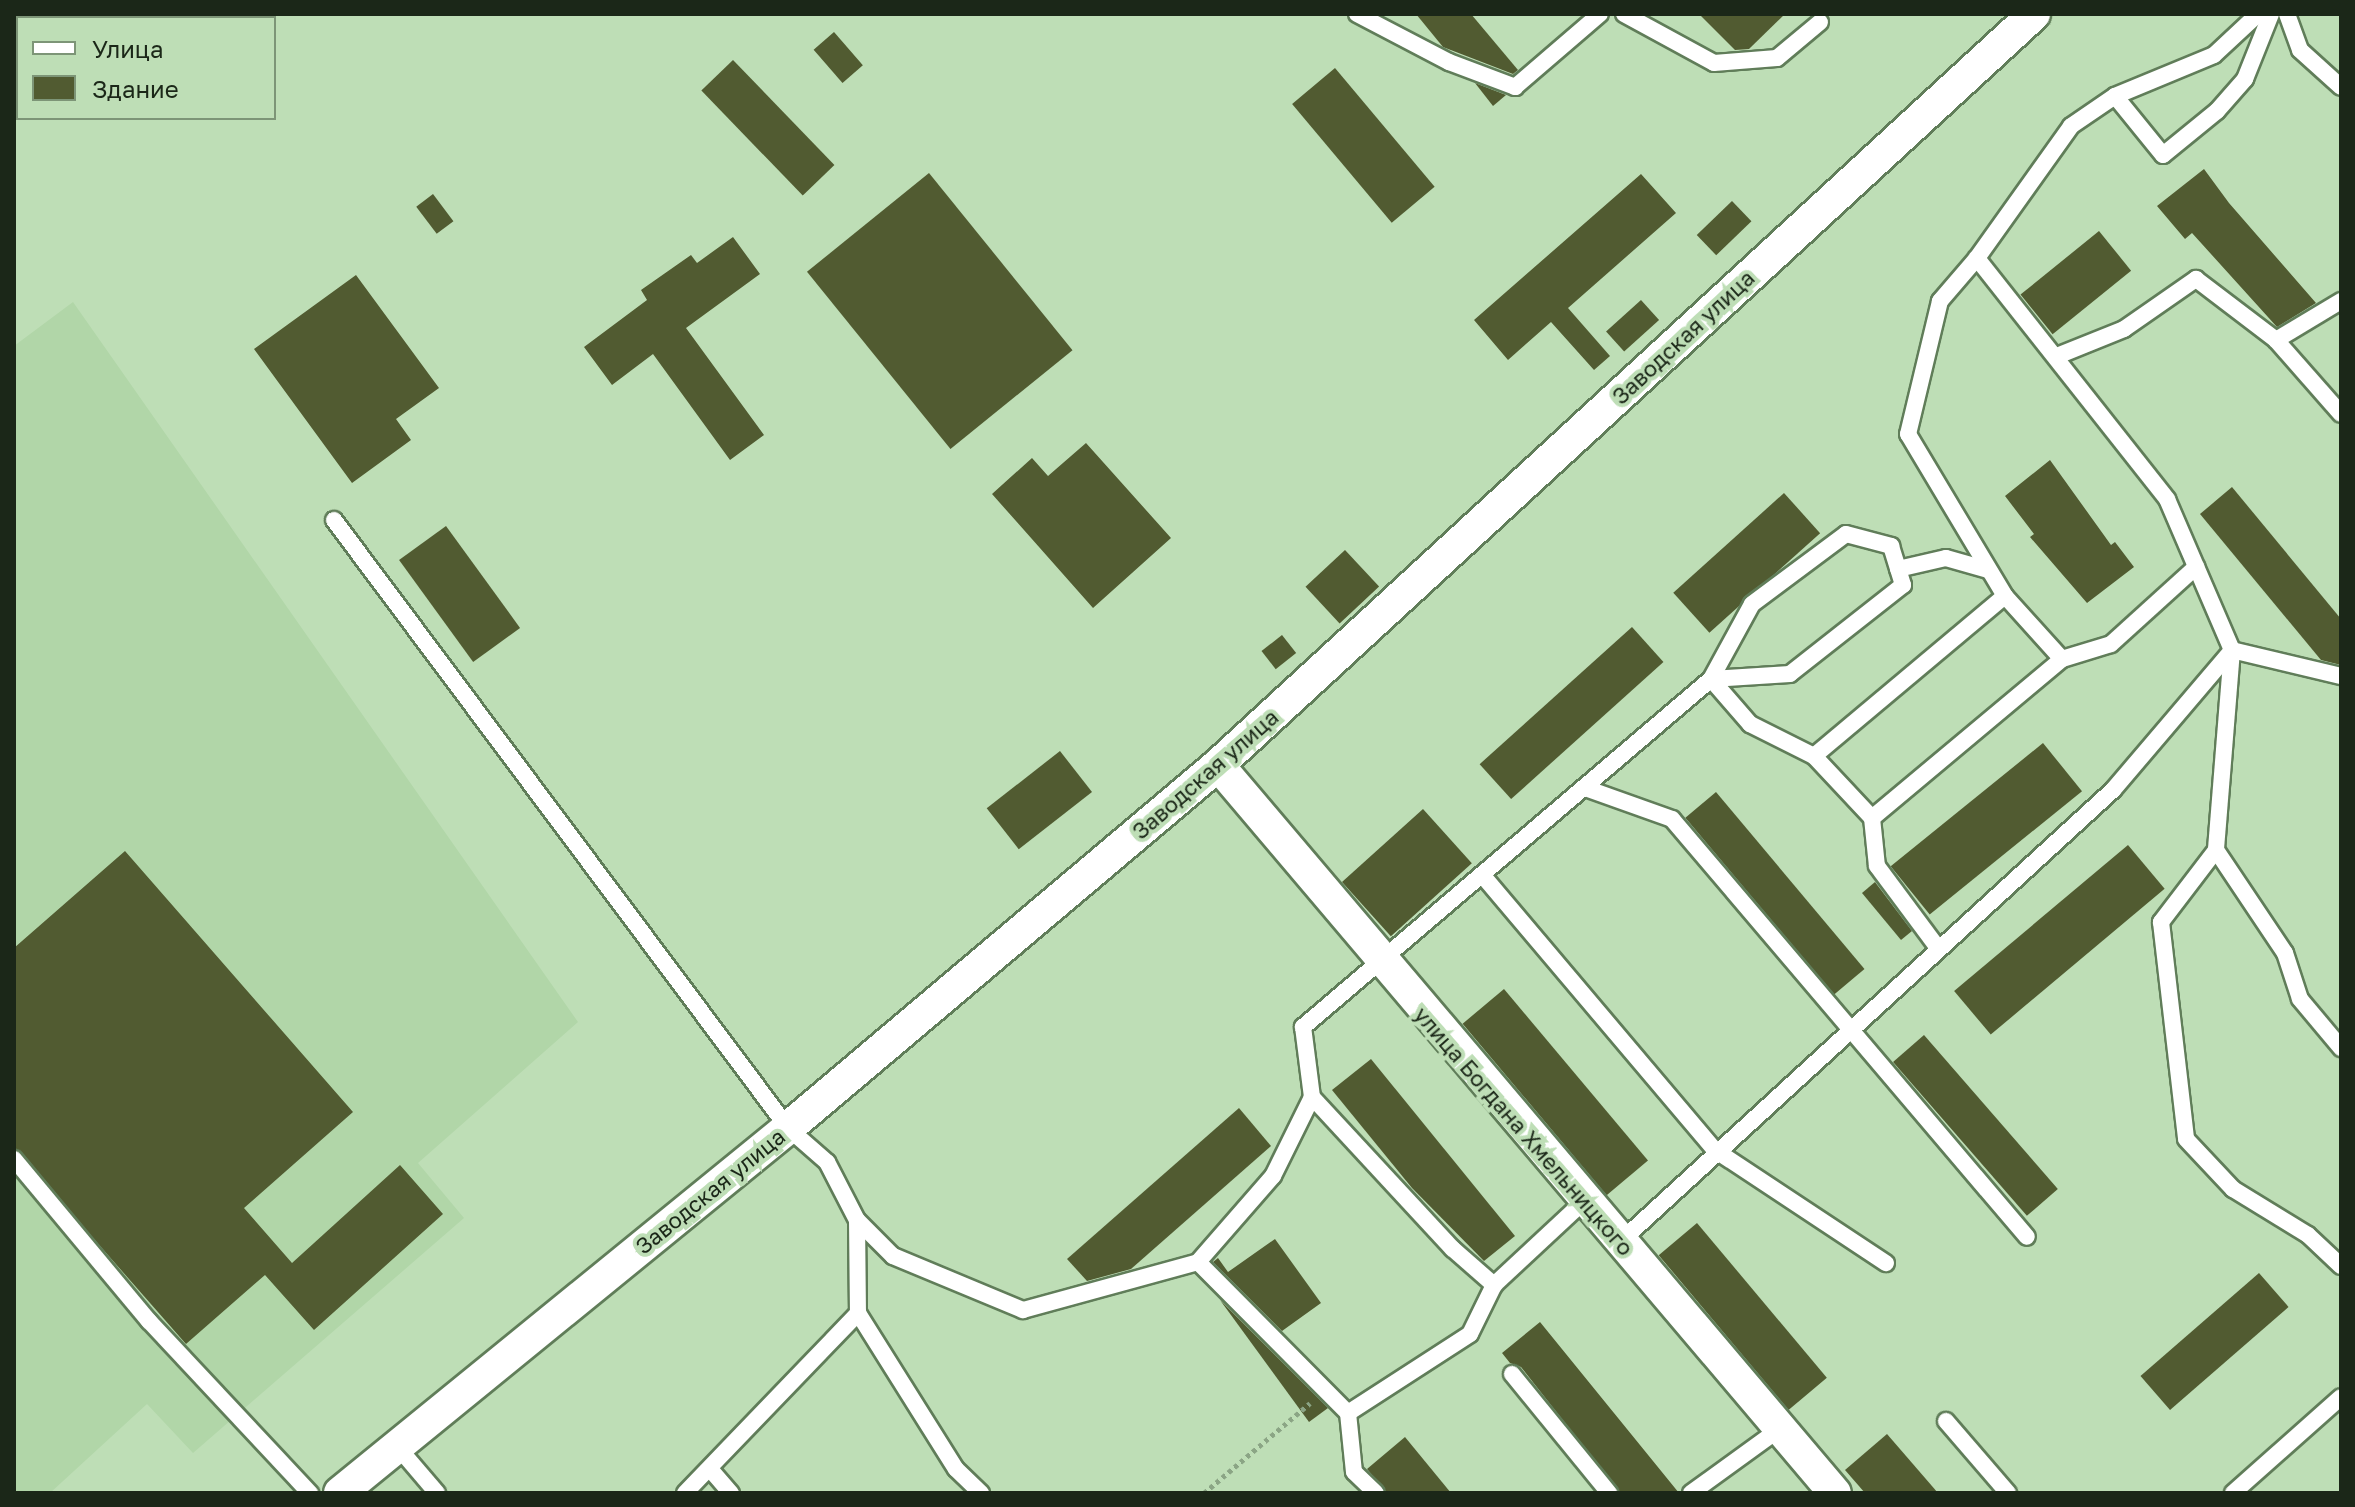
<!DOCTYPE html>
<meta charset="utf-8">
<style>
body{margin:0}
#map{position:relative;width:2355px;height:1507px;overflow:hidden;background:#bedeb6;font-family:"Golos Text",sans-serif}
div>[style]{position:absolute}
.built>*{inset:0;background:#b1d6a8}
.building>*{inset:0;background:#515b31;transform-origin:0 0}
.path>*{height:5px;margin-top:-2.5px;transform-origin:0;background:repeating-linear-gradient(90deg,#8ba585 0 4px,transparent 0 8px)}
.roads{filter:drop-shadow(2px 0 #607d59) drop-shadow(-2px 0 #607d59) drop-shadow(0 2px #607d59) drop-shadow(0 -2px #607d59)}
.lane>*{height:16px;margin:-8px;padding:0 8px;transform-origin:8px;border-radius:8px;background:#fff}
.street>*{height:32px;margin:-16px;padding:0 16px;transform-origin:16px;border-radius:16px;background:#fff}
span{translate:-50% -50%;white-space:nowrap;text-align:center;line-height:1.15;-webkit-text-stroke:8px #bedeb6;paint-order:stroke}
.street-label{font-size:22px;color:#1b2718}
.frame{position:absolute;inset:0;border:16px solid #1b2718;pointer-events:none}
.legend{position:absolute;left:16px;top:16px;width:260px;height:104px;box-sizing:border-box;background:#bedeb6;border:2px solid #7d9577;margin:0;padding:10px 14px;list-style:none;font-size:24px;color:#1b2718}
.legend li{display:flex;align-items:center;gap:16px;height:40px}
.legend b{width:40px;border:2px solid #7d9577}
</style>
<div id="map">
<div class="built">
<div style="clip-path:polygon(73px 302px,578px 1022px,418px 1163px,464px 1218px,193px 1453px,147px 1404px,50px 1493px,14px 1493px,14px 346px)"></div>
</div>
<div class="building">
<div style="clip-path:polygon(1416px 14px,1471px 14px,1518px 70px,1513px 74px,1443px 47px)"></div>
<div style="clip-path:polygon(1699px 14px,1785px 14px,1749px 49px,1735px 50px)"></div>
<div style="left:834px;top:32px;width:44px;height:27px;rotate:49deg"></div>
<div style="left:733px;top:60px;width:146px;height:44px;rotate:46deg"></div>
<div style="left:1335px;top:68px;width:155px;height:56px;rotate:50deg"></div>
<div style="clip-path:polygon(1475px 83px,1506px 95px,1493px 106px)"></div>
<div style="clip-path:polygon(2204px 169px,2229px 203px,2316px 303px,2277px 327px,2192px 233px,2185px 239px,2157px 206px)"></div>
<div style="left:929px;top:173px;width:228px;height:157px;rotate:51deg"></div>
<div style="clip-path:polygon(1641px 174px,1676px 213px,1568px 308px,1610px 356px,1594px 370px,1551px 322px,1508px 360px,1474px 320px)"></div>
<div style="left:433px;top:194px;width:34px;height:21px;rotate:53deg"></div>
<div style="left:1732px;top:201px;width:28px;height:49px;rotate:46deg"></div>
<div style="left:2099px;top:231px;width:51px;height:101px;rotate:51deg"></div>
<div style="clip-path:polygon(733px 237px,760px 274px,686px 328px,764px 435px,730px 460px,653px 354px,612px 385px,584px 347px,647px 300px,641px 290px,691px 255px,697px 263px)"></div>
<div style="clip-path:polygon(356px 275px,439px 388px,396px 419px,411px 440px,352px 483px,254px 349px)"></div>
<div style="left:1641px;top:300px;width:27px;height:47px;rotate:48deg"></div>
<div style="clip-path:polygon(1086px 443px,1171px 538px,1093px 608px,992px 494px,1032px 458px,1048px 476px)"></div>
<div style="clip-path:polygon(2050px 460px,2111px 545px,2115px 542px,2134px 567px,2087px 603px,2030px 537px,2034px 534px,2005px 496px)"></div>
<div style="clip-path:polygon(2232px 487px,2341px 619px,2341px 665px,2321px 660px,2200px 514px)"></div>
<div style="left:1784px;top:493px;width:54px;height:149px;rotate:48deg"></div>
<div style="left:446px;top:526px;width:126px;height:58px;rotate:54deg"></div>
<div style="left:1345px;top:550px;width:50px;height:54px;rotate:47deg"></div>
<div style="left:1632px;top:627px;width:47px;height:205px;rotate:48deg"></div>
<div style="left:1282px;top:635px;width:23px;height:26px;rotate:52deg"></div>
<div style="left:2043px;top:743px;width:62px;height:196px;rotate:51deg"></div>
<div style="left:1060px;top:751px;width:52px;height:93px;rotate:52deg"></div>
<div style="left:1716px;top:792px;width:231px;height:40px;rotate:50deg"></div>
<div style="left:1423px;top:809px;width:73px;height:109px;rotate:48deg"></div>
<div style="left:2128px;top:845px;width:57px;height:227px;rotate:50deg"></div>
<div style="clip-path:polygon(125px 851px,353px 1112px,244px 1208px,292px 1263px,400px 1165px,443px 1214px,314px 1330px,265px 1275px,186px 1344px,14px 1148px,14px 948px)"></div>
<div style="clip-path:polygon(1875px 882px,1912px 931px,1901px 940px,1862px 893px)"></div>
<div style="left:1504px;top:989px;width:224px;height:54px;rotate:50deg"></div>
<div style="left:1924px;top:1035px;width:204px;height:41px;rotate:49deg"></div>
<div style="clip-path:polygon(1371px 1059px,1515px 1236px,1484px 1261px,1412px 1188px,1332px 1090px)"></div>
<div style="clip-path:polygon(1239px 1108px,1271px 1146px,1131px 1269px,1087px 1281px,1067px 1259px)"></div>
<div style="left:1697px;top:1223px;width:202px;height:50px;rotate:50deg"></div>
<div style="clip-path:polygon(1275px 1239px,1321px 1303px,1282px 1331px,1213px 1262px,1218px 1258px,1228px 1272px)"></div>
<div style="left:2259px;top:1273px;width:45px;height:157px;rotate:49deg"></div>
<div style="clip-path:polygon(1220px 1300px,1328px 1408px,1309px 1422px)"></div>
<div style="clip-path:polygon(1540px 1322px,1679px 1493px,1620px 1493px,1521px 1367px,1510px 1363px,1502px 1353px)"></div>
<div style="clip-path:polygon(1887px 1434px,1938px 1493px,1865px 1493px,1845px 1470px)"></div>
<div style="clip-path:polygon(1405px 1437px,1451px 1493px,1387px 1493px,1367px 1469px)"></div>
</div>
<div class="path">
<div style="left:1204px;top:1493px;width:139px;rotate:-40.3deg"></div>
</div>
<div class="roads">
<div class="lane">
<div style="left:1357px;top:14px;width:104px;rotate:27.6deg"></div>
<div style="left:1449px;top:62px;width:71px;rotate:20.7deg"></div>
<div style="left:1515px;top:87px;width:112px;rotate:-40.7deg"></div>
<div style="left:1624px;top:14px;width:102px;rotate:28.6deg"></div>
<div style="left:1714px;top:63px;width:63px;rotate:-4.5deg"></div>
<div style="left:1777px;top:58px;width:56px;rotate:-39.9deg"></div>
<div style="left:2287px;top:14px;width:38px;rotate:70deg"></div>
<div style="left:2300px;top:50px;width:55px;rotate:42.1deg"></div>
<div style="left:2115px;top:96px;width:76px;rotate:50.9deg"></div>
<div style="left:2163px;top:155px;width:70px;rotate:-39.2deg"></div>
<div style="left:2217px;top:111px;width:43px;rotate:-48.8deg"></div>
<div style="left:2245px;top:79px;width:70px;rotate:-68.2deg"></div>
<div style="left:1977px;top:258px;width:57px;rotate:130.7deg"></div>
<div style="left:1940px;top:301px;width:137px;rotate:103.5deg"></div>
<div style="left:1908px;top:434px;width:189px;rotate:59.1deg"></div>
<div style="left:2005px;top:596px;width:85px;rotate:47.9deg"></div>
<div style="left:2276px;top:340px;width:76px;rotate:-31deg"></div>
<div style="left:2057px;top:356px;width:72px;rotate:-21.9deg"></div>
<div style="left:2124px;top:329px;width:88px;rotate:-34.8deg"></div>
<div style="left:2196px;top:279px;width:101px;rotate:37.3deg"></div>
<div style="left:2276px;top:340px;width:98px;rotate:48.7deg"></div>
<div style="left:334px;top:520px;width:759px;rotate:53.25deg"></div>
<div style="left:788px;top:1128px;width:52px;rotate:41.1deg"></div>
<div style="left:827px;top:1162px;width:65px;rotate:62.7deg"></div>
<div style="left:857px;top:1220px;width:93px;rotate:89.4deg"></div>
<div style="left:858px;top:1313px;width:184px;rotate:57.9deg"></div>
<div style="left:956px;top:1469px;width:35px;rotate:44deg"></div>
<div style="left:1898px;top:569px;width:49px;rotate:-12.9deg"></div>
<div style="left:1946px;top:558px;width:44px;rotate:15.9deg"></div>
<div style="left:2341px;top:676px;width:112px;rotate:-166.6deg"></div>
<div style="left:2232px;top:650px;width:201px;rotate:94.6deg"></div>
<div style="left:2216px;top:850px;width:91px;rotate:127.4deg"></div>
<div style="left:2161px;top:922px;width:218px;rotate:83.4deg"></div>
<div style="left:2186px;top:1139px;width:69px;rotate:46.8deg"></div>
<div style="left:2233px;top:1189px;width:88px;rotate:31.5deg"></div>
<div style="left:2308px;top:1235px;width:45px;rotate:43.2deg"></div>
<div style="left:1711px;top:679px;width:60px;rotate:49.1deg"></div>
<div style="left:1750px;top:724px;width:72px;rotate:26.6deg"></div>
<div style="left:1814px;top:756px;width:85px;rotate:46.9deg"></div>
<div style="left:1872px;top:818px;width:48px;rotate:84.1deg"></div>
<div style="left:1877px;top:866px;width:102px;rotate:53.4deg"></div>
<div style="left:1814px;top:756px;width:249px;rotate:-40deg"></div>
<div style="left:1585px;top:788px;width:92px;rotate:19.6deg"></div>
<div style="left:1672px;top:819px;width:548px;rotate:49.66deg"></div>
<div style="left:1872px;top:818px;width:248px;rotate:-39.9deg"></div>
<div style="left:2062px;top:659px;width:51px;rotate:-17deg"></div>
<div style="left:2111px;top:644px;width:115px;rotate:-42.2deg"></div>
<div style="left:2216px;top:850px;width:124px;rotate:56.2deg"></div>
<div style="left:2285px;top:953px;width:48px;rotate:71.9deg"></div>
<div style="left:2300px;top:999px;width:64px;rotate:50.1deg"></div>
<div style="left:1484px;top:877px;width:358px;rotate:49.8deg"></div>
<div style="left:1715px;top:1150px;width:205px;rotate:33.5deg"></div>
<div style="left:1312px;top:1097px;width:207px;rotate:47.2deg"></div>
<div style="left:1453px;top:1249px;width:55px;rotate:41.3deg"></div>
<div style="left:14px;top:1159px;width:211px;rotate:50.2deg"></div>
<div style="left:149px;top:1321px;width:236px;rotate:46.9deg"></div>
<div style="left:857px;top:1220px;width:51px;rotate:45deg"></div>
<div style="left:893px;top:1256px;width:141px;rotate:22.6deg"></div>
<div style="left:1023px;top:1310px;width:181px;rotate:-15.3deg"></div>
<div style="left:1198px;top:1262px;width:114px;rotate:-48.9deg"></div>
<div style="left:1273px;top:1176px;width:88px;rotate:-63.7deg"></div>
<div style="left:1312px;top:1097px;width:71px;rotate:-97.3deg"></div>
<div style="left:1303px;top:1027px;width:536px;rotate:-40.46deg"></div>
<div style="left:1711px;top:679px;width:85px;rotate:-61.3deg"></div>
<div style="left:1752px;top:604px;width:117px;rotate:-36.7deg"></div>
<div style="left:1846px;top:534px;width:47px;rotate:14.9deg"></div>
<div style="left:1891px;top:546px;width:41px;rotate:72.9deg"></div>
<div style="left:1903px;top:585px;width:144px;rotate:141.8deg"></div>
<div style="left:1790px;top:674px;width:79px;rotate:176.4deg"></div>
<div style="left:1620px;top:1242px;width:669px;rotate:-42.52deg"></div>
<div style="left:2113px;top:790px;width:184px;rotate:-49.6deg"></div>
<div style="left:2232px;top:650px;width:164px;rotate:-113.3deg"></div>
<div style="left:2167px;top:499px;width:307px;rotate:-128.3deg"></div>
<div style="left:1977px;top:258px;width:162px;rotate:-54.5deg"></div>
<div style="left:2071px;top:126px;width:53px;rotate:-34.3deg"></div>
<div style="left:2115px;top:96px;width:107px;rotate:-22.5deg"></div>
<div style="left:2214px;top:55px;width:60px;rotate:-43deg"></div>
<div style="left:1198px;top:1262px;width:213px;rotate:45.2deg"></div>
<div style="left:1348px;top:1413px;width:59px;rotate:84.2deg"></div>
<div style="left:1354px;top:1472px;width:30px;rotate:44deg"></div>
<div style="left:1512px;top:1374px;width:154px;rotate:50.8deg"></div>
<div style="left:1348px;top:1413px;width:145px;rotate:-32.9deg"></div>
<div style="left:1470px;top:1334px;width:55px;rotate:-63.9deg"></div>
<div style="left:1494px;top:1285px;width:125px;rotate:-43deg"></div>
<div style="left:1946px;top:1421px;width:95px;rotate:49.3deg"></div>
<div style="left:396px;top:1445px;width:63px;rotate:49.5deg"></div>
<div style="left:710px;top:1469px;width:32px;rotate:49deg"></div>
<div style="left:685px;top:1493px;width:250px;rotate:-46.1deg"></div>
<div style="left:1691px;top:1493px;width:107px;rotate:-35.9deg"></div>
<div style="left:2233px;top:1493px;width:144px;rotate:-41.6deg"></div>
</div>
<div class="street">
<div style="left:1218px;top:765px;width:954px;rotate:49.72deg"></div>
<div style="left:340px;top:1493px;width:578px;rotate:-39.17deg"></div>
<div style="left:788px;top:1128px;width:563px;rotate:-40.17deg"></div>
<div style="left:1218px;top:765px;width:1109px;rotate:-42.62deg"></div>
</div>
</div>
<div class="street-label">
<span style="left:1683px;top:337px;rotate:-43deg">Заводская улица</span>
<span style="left:1205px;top:774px;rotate:-41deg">Заводская улица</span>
<span style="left:1524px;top:1131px;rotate:49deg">улица Богдана Хмельницкого</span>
<span style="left:710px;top:1191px;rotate:-39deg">Заводская улица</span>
</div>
<div class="frame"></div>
<ul class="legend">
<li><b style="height:10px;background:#fff"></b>Улица</li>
<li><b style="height:22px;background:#515b31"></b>Здание</li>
</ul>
</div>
